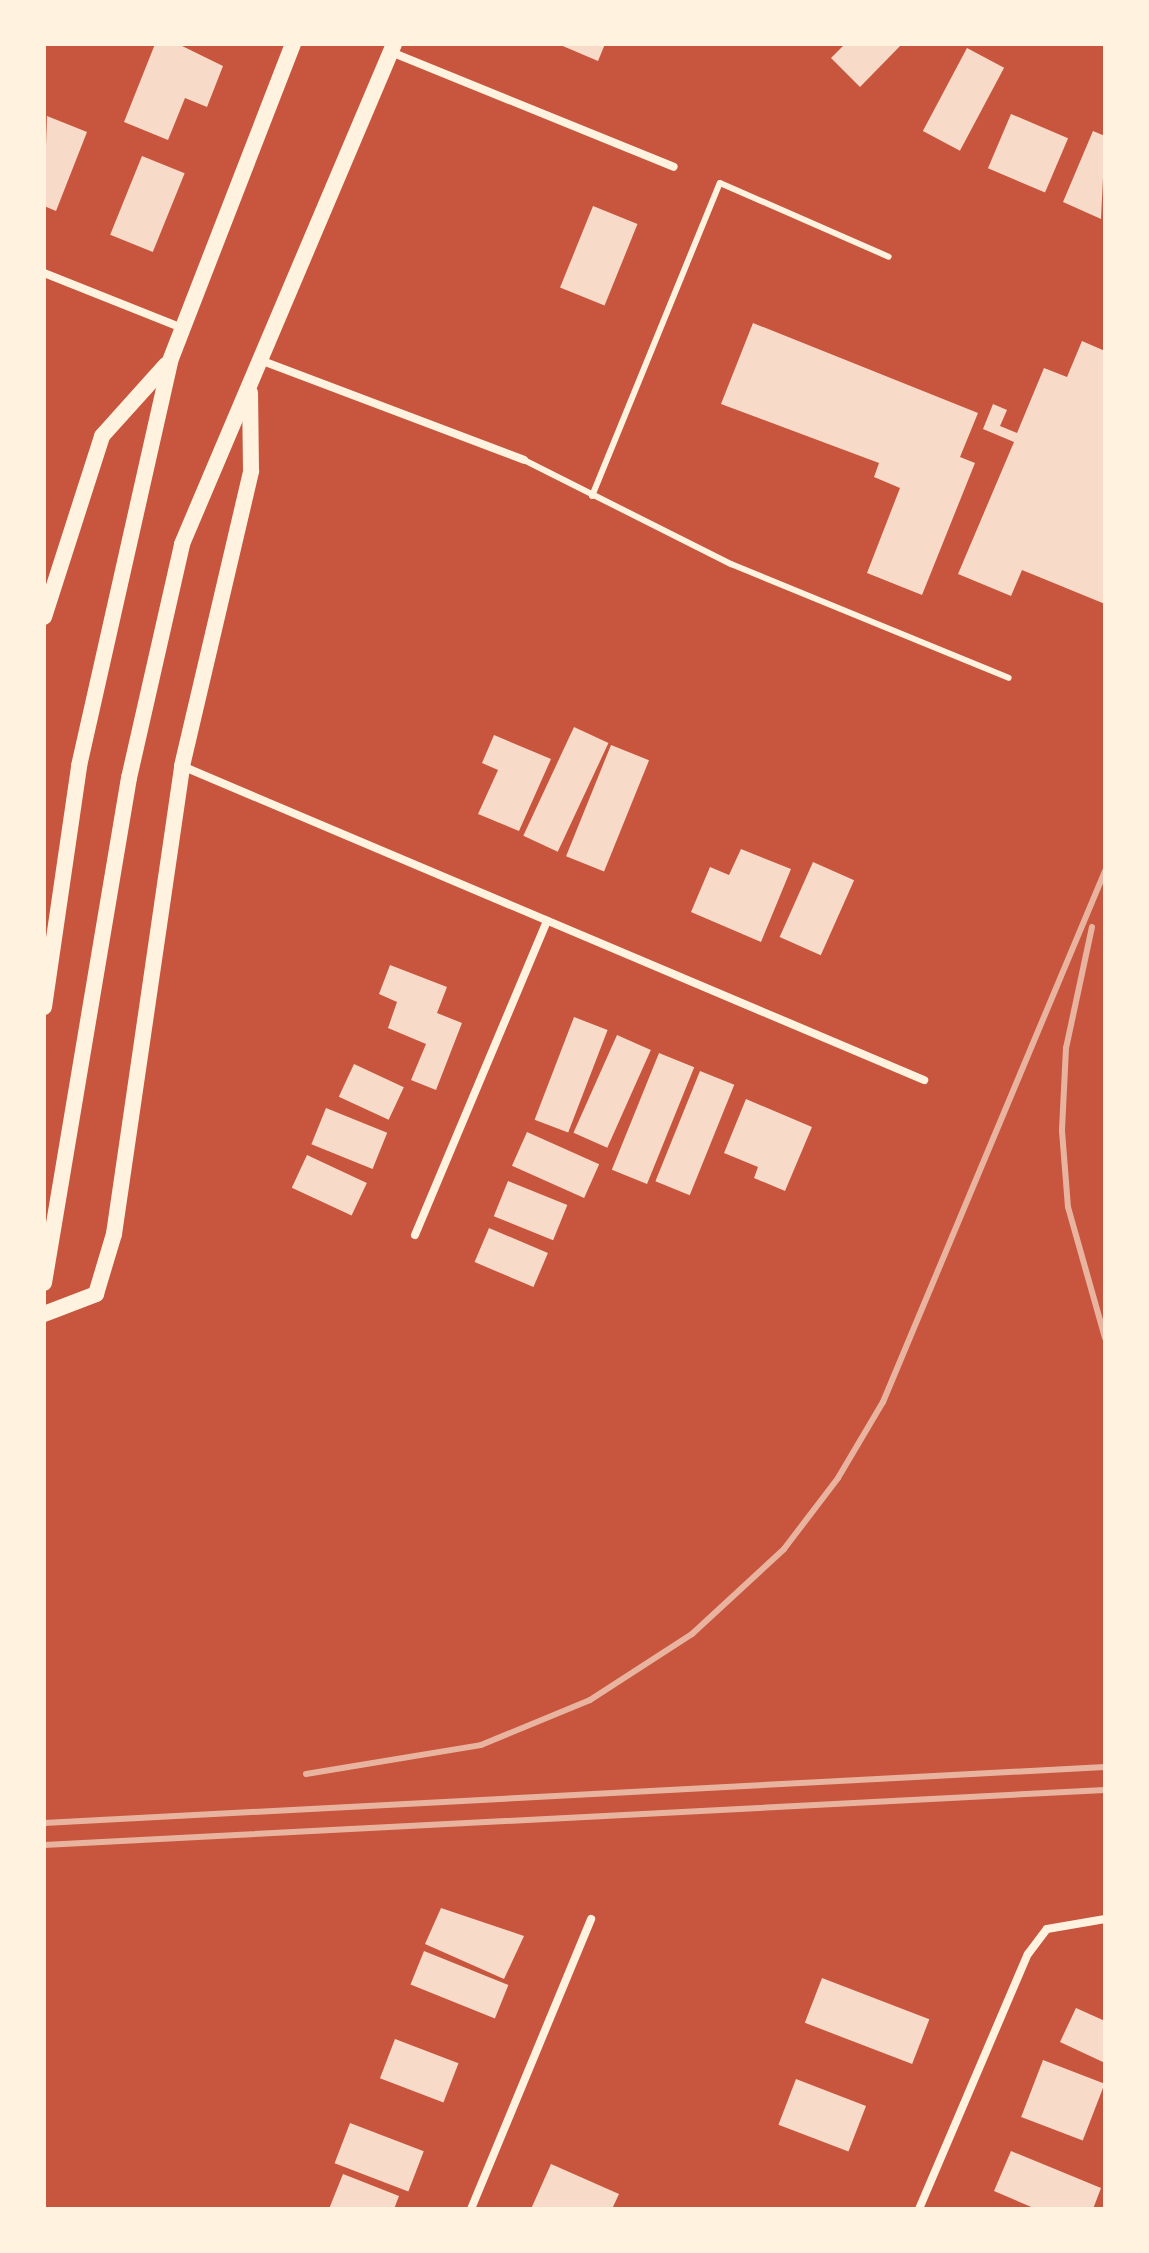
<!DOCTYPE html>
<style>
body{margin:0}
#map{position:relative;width:1149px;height:2253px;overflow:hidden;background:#c8553d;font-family:Raleway,sans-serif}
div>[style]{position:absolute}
.building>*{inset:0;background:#f7dbc8;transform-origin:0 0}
.service>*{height:6px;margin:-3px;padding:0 3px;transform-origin:3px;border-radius:3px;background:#fff3e0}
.minor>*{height:8px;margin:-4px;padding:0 4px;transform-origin:4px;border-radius:4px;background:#fff3e0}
.secondary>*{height:16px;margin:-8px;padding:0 8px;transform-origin:8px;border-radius:8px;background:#fff3e0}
.rail>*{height:6px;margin:-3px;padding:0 3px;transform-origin:3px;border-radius:3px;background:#e9b49f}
span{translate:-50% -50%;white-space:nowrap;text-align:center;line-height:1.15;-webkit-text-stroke:6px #fff3e0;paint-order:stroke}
.frame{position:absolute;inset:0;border:46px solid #fff3e0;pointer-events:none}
</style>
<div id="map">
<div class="building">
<div style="clip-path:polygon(155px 44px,178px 44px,223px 66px,207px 107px,185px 98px,168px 140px,124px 122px)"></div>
<div style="clip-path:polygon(558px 44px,605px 44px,598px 61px)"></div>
<div style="clip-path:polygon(845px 44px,902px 44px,860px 87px,831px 58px)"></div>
<div style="left:967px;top:48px;width:42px;height:94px;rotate:28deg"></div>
<div style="left:1011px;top:114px;width:62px;height:59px;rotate:23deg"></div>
<div style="clip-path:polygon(47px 116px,87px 132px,56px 211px,44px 206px)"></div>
<div style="clip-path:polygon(1093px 131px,1105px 136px,1101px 219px,1063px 202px)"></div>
<div style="left:142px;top:156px;width:46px;height:85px;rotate:22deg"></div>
<div style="left:593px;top:206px;width:48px;height:88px;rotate:22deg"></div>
<div style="clip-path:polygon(753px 323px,978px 413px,960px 457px,975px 463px,922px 595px,867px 573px,900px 488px,874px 477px,879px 463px,721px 404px)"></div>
<div style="clip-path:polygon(1082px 341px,1105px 351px,1105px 604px,1022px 570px,1011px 596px,958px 574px,1014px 442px,983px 429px,993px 404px,1007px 410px,1000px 426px,1017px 433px,1044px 368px,1067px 377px)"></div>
<div style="left:574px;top:727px;width:38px;height:120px;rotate:25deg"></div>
<div style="clip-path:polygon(494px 735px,551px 759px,519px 831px,478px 814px,498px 770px,482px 763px)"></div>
<div style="left:611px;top:745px;width:41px;height:120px;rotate:22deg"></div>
<div style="clip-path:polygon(741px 849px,791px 869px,761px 942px,691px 912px,710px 867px,729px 875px)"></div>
<div style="left:813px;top:862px;width:45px;height:82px;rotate:24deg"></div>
<div style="clip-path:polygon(390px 965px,447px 987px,437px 1013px,462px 1023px,436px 1090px,411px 1080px,426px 1044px,388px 1028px,397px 1002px,379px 994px)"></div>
<div style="left:574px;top:1017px;width:36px;height:110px;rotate:21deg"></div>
<div style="left:617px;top:1035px;width:37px;height:107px;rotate:24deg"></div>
<div style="left:659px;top:1053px;width:38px;height:126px;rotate:22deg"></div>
<div style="left:354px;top:1064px;width:55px;height:36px;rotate:25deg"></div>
<div style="left:700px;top:1071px;width:37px;height:119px;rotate:22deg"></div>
<div style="clip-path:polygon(746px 1099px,812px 1127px,785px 1191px,754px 1178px,758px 1167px,724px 1153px)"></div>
<div style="left:326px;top:1108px;width:66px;height:39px;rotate:22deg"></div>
<div style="left:527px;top:1132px;width:79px;height:37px;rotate:24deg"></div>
<div style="left:307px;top:1155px;width:66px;height:36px;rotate:25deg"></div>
<div style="left:508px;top:1181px;width:64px;height:38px;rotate:22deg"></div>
<div style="left:489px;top:1228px;width:64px;height:37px;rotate:23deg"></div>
<div style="clip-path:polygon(441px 1908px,524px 1936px,504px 1979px,425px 1944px)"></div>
<div style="left:424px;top:1951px;width:91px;height:36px;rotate:22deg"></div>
<div style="left:822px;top:1978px;width:115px;height:48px;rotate:21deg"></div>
<div style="clip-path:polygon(1076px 2008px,1105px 2021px,1105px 2063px,1060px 2042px)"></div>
<div style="left:395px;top:2039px;width:68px;height:42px;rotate:21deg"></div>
<div style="left:1043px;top:2060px;width:66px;height:61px;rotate:21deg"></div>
<div style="left:796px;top:2079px;width:75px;height:49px;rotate:21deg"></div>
<div style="left:350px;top:2123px;width:79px;height:43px;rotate:21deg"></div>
<div style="clip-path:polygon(1011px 2151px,1101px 2188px,1093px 2209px,1036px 2209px,994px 2191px)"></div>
<div style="clip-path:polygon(551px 2164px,619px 2194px,612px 2209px,531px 2209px)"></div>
<div style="clip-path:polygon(343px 2174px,399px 2196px,394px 2209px,329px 2209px)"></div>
</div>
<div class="service">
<div style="left:524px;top:460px;width:232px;rotate:26.7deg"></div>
<div style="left:731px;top:564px;width:300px;rotate:22.3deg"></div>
<div style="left:592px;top:496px;width:338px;rotate:-67.8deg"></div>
<div style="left:720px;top:183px;width:184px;rotate:23.6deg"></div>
</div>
<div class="minor">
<div style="left:391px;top:52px;width:305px;rotate:22.1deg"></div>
<div style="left:44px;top:273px;width:146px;rotate:21.7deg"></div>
<div style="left:260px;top:360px;width:282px;rotate:20.7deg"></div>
<div style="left:182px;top:766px;width:806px;rotate:22.94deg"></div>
<div style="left:415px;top:1235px;width:341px;rotate:-67.2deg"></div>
<div style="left:471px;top:2209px;width:314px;rotate:-67.5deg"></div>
<div style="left:919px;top:2209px;width:277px;rotate:-66.9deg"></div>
<div style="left:1028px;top:1954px;width:31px;rotate:-53deg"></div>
<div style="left:1047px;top:1929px;width:59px;rotate:-9.8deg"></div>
</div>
<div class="secondary">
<div style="left:44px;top:617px;width:190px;rotate:-72.2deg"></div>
<div style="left:102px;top:436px;width:96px;rotate:-48deg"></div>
<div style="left:44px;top:1007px;width:244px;rotate:-81.7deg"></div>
<div style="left:79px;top:766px;width:415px;rotate:-77.3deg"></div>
<div style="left:170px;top:361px;width:340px;rotate:-68.8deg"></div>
<div style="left:44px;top:1283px;width:512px;rotate:-80.45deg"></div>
<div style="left:129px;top:778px;width:240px;rotate:-77.2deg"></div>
<div style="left:182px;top:544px;width:543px;rotate:-67.02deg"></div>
<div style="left:44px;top:1314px;width:56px;rotate:-21deg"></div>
<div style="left:96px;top:1294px;width:63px;rotate:-73.3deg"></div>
<div style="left:114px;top:1234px;width:473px;rotate:-81.7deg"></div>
<div style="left:182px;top:766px;width:303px;rotate:-76.8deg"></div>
<div style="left:251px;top:471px;width:78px;rotate:-90.7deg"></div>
</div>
<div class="rail">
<div style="left:1092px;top:927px;width:124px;rotate:102.1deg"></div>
<div style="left:1066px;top:1048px;width:83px;rotate:92.8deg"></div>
<div style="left:1062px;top:1131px;width:76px;rotate:85.5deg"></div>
<div style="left:1068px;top:1207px;width:136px;rotate:74.2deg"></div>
<div style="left:306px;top:1774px;width:177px;rotate:-9.4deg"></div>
<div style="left:481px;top:1745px;width:118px;rotate:-22.4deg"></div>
<div style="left:590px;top:1700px;width:121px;rotate:-32.9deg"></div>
<div style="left:692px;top:1634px;width:125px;rotate:-42.7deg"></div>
<div style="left:784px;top:1549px;width:89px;rotate:-52.7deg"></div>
<div style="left:838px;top:1478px;width:88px;rotate:-59.4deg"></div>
<div style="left:883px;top:1402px;width:576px;rotate:-67.31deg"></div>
<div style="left:44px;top:1823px;width:1062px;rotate:-3.02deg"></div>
<div style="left:44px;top:1845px;width:1062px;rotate:-2.97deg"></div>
</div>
<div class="frame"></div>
</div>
